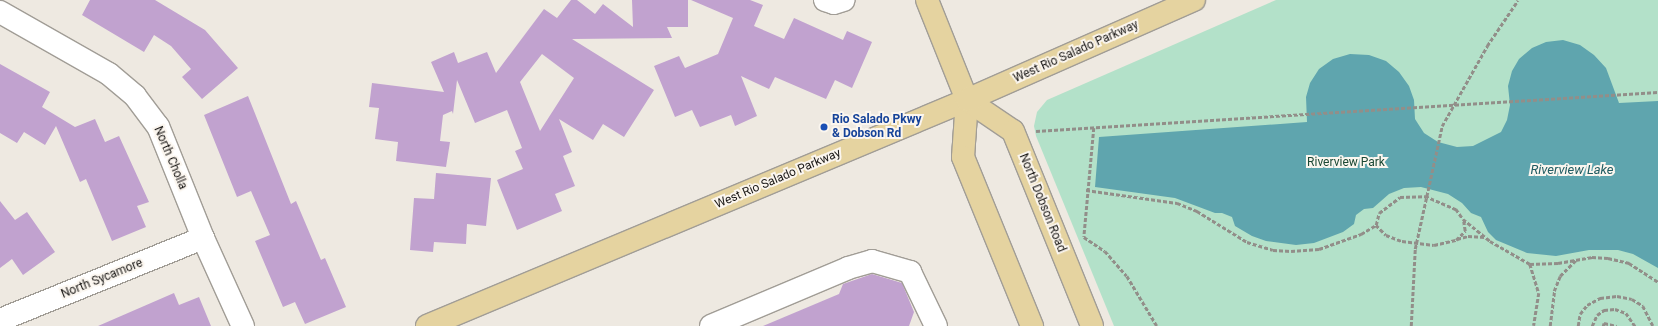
<!DOCTYPE html>
<style>
body{margin:0}
#map{position:relative;width:1658px;height:326px;overflow:hidden;background:#eee9e1;font-family:Roboto,sans-serif}
div>[style]{position:absolute}
.green>*{inset:0;background:#b3e1c9}
.water>*{inset:0;background:#5fa5ae}
.building>*{inset:0;background:#c1a2cf}
.path>*{height:2.5px;margin-top:-1.25px;transform-origin:0;background:repeating-linear-gradient(90deg,#928e89 0 4px,transparent 0 6px)}
.roads{filter:drop-shadow(1px 0 #a19d96) drop-shadow(-1px 0 #a19d96) drop-shadow(0 1px #a19d96) drop-shadow(0 -1px #a19d96)}
.minor>*{height:22px;margin:-11px;padding:0 11px;transform-origin:11px;border-radius:11px;background:#fff}
.major>*{height:22px;margin:-11px;padding:0 11px;transform-origin:11px;border-radius:11px;background:#e5d3a0}
.dots>*{width:11px;height:11px;translate:-50% -50%;box-sizing:border-box;border:2px solid #fbf6ef;border-radius:50%}
span{translate:-50% -50%;white-space:nowrap;text-align:center;line-height:1.15;-webkit-text-stroke:4px #fbf6ef;paint-order:stroke}
.street-label{font-size:12px;color:#191715}
.transit-label{font-size:12px;color:#164399;font-weight:700}
.left{translate:0 -50%;text-align:left}
.park-label{font-size:12px;color:#1b4834}
.water-label{font-size:13px;color:#205c62;font-style:italic}
</style>
<div id="map">
<div class="green">
<div style="clip-path:polygon(1276px 0,1658px 0,1658px 326px,1114px 326px,1036px 136px,1034px 126px,1037px 112px,1047px 100px)"></div>
</div>
<div class="water">
<div style="clip-path:polygon(1563px 40px,1580px 45px,1594px 55px,1606px 68px,1619px 103px,1658px 101px,1658px 268px,1633px 254px,1618px 250px,1589px 250px,1556px 256px,1527px 253px,1496px 240px,1488px 232px,1481px 217px,1471px 213px,1462px 203px,1448px 194px,1421px 187px,1404px 188px,1389px 194px,1373px 208px,1364px 209px,1356px 215px,1354px 224px,1343px 232px,1314px 243px,1296px 245px,1266px 241px,1252px 236px,1235px 226px,1232px 217px,1222px 213px,1215px 213px,1175px 198px,1095px 187px,1099px 137px,1307px 122px,1306px 97px,1310px 83px,1319px 69px,1333px 59px,1350px 54px,1369px 55px,1386px 61px,1399px 72px,1409px 86px,1414px 100px,1415px 119px,1424px 133px,1438px 142px,1457px 147px,1473px 146px,1501px 132px,1507px 120px,1510px 105px,1508px 86px,1512px 71px,1519px 59px,1532px 48px,1546px 42px)"></div>
</div>
<div class="building">
<div style="clip-path:polygon(90px 0,155px 0,205px 30px,238px 68px,202px 99px,182px 77px,191px 69px,171px 46px,154px 35px,144px 52px,82px 15px)"></div>
<div style="clip-path:polygon(evenodd,571px 0,577px 0,595px 14px,603px 4px,633px 27px,632px 0,688px 0,688px 27px,667px 27px,672px 38px,572px 39px,654px 90px,624px 137px,603px 124px,593px 140px,559px 119px,572px 152px,563px 156px,575px 186px,555px 194px,562px 211px,517px 230px,497px 180px,523px 169px,515px 151px,522px 148px,507px 110px,475px 123px,457px 80px,453px 114px,452px 111px,443px 115px,440px 141px,450px 142px,446px 167px,396px 161px,398px 142px,375px 139px,379px 108px,369px 107px,372px 83px,444px 92px,431px 62px,454px 52px,458px 63px,487px 52px,496px 73px,544px 9px,557px 18px,571px 0,542px 54px,574px 78px,540px 131px,520px 82px,542px 54px)"></div>
<div style="clip-path:polygon(750px 0,763px 5px,754px 26px,784px 39px,794px 18px,843px 40px,847px 31px,872px 42px,852px 88px,835px 80px,826px 99px,775px 77px,769px 89px,741px 76px,757px 116px,735px 126px,731px 115px,700px 127px,692px 110px,675px 117px,654px 66px,679px 56px,685px 68px,718px 54px,733px 18px,691px 0)"></div>
<div style="clip-path:polygon(0 64px,50px 92px,42px 107px,75px 127px,95px 119px,105px 142px,119px 136px,149px 202px,137px 206px,146px 227px,112px 241px,86px 179px,80px 182px,56px 126px,45px 145px,24px 132px,17px 143px,0 133px)"></div>
<div style="clip-path:polygon(248px 96px,291px 204px,296px 201px,321px 260px,325px 258px,346px 307px,305px 324px,295px 302px,283px 307px,255px 241px,270px 235px,251px 191px,237px 197px,204px 115px)"></div>
<div style="clip-path:polygon(436px 173px,491px 178px,486px 226px,467px 224px,466px 244px,434px 242px,433px 252px,410px 250px,414px 198px,434px 199px)"></div>
<div style="clip-path:polygon(0 201px,15px 220px,27px 212px,55px 252px,23px 275px,12px 259px,0 268px)"></div>
<div style="clip-path:polygon(872px 274px,902px 283px,914px 312px,909px 326px,763px 326px,839px 294px,843px 284px)"></div>
<div style="clip-path:polygon(174px 293px,179px 305px,199px 297px,211px 326px,98px 326px)"></div>
</div>
<div class="path">
<div style="left:1094px;top:128px;width:109px;rotate:95.2deg"></div>
<div style="left:1084px;top:237px;width:25px;rotate:34deg"></div>
<div style="left:1105px;top:251px;width:33px;rotate:49deg"></div>
<div style="left:1127px;top:276px;width:58px;rotate:59deg"></div>
<div style="left:1036px;top:131px;width:623px;rotate:-3.59deg"></div>
<div style="left:1086px;top:190px;width:92px;rotate:8.1deg"></div>
<div style="left:1177px;top:203px;width:22px;rotate:22deg"></div>
<div style="left:1197px;top:211px;width:59px;rotate:31.8deg"></div>
<div style="left:1247px;top:242px;width:27px;rotate:17deg"></div>
<div style="left:1273px;top:250px;width:18px;rotate:3deg"></div>
<div style="left:1291px;top:251px;width:28px;rotate:-4deg"></div>
<div style="left:1319px;top:249px;width:45px;rotate:-19.7deg"></div>
<div style="left:1361px;top:234px;width:17px;rotate:-31deg"></div>
<div style="left:1376px;top:225px;width:12px;rotate:-76deg"></div>
<div style="left:1379px;top:213px;width:26px;rotate:-37deg"></div>
<div style="left:1400px;top:197px;width:25px;rotate:-2deg"></div>
<div style="left:1425px;top:196px;width:34px;rotate:23deg"></div>
<div style="left:1456px;top:209px;width:12px;rotate:55deg"></div>
<div style="left:1463px;top:219px;width:35px;rotate:39deg"></div>
<div style="left:1490px;top:241px;width:46px;rotate:29.9deg"></div>
<div style="left:1530px;top:264px;width:28px;rotate:-2deg"></div>
<div style="left:1558px;top:263px;width:35px;rotate:-10deg"></div>
<div style="left:1592px;top:257px;width:16px;rotate:4deg"></div>
<div style="left:1608px;top:258px;width:22px;rotate:13deg"></div>
<div style="left:1629px;top:263px;width:35px;rotate:33deg"></div>
<div style="left:1376px;top:225px;width:14px;rotate:45deg"></div>
<div style="left:1386px;top:235px;width:17px;rotate:21deg"></div>
<div style="left:1402px;top:241px;width:32px;rotate:7deg"></div>
<div style="left:1434px;top:245px;width:23px;rotate:-13deg"></div>
<div style="left:1456px;top:240px;width:13px;rotate:-45deg"></div>
<div style="left:1465px;top:231px;width:12px;rotate:-99deg"></div>
<div style="left:1457px;top:239px;width:11px;rotate:-15deg"></div>
<div style="left:1468px;top:236px;width:17px;rotate:3deg"></div>
<div style="left:1530px;top:264px;width:30px;rotate:73deg"></div>
<div style="left:1539px;top:293px;width:33px;rotate:99deg"></div>
<div style="left:1411px;top:326px;width:77px;rotate:-87deg"></div>
<div style="left:1415px;top:249px;width:126px;rotate:-77.6deg"></div>
<div style="left:1442px;top:126px;width:92px;rotate:-60.6deg"></div>
<div style="left:1487px;top:46px;width:55px;rotate:-56deg"></div>
<div style="left:1550px;top:326px;width:35px;rotate:-83deg"></div>
<div style="left:1554px;top:291px;width:16px;rotate:-68deg"></div>
<div style="left:1560px;top:276px;width:23px;rotate:-45deg"></div>
<div style="left:1578px;top:326px;width:12px;rotate:-81deg"></div>
<div style="left:1580px;top:314px;width:11px;rotate:-52deg"></div>
<div style="left:1587px;top:305px;width:15px;rotate:-28deg"></div>
<div style="left:1600px;top:298px;width:17px;rotate:-7deg"></div>
<div style="left:1617px;top:296px;width:15px;rotate:11deg"></div>
<div style="left:1632px;top:299px;width:13px;rotate:32deg"></div>
<div style="left:1643px;top:306px;width:22px;rotate:63deg"></div>
<div style="left:1592px;top:326px;width:12px;rotate:-66deg"></div>
<div style="left:1597px;top:315px;width:9px;rotate:-36deg"></div>
<div style="left:1604px;top:310px;width:11px;rotate:-5deg"></div>
<div style="left:1615px;top:309px;width:12px;rotate:20deg"></div>
<div style="left:1626px;top:313px;width:16px;rotate:55deg"></div>
<div style="left:1603px;top:326px;width:3px;rotate:-72deg"></div>
<div style="left:1604px;top:323px;width:13px;rotate:13deg"></div>
</div>
<div class="roads">
<div class="minor">
<div style="left:825px;top:0;width:9px;rotate:18deg"></div>
<div style="left:834px;top:3px;width:10px;rotate:-17deg"></div>
<div style="left:0;top:12px;width:125px;rotate:29.6deg"></div>
<div style="left:109px;top:74px;width:34px;rotate:40deg"></div>
<div style="left:135px;top:96px;width:38px;rotate:53deg"></div>
<div style="left:158px;top:126px;width:121px;rotate:68.1deg"></div>
<div style="left:203px;top:238px;width:97px;rotate:65.6deg"></div>
<div style="left:0;top:320px;width:219px;rotate:-22deg"></div>
<div style="left:711px;top:326px;width:149px;rotate:-22.9deg"></div>
<div style="left:848px;top:268px;width:25px;rotate:-16deg"></div>
<div style="left:872px;top:261px;width:40px;rotate:16deg"></div>
<div style="left:910px;top:272px;width:60px;rotate:64.3deg"></div>
</div>
<div class="major">
<div style="left:927px;top:0;width:108px;rotate:68.2deg"></div>
<div style="left:967px;top:100px;width:57px;rotate:94deg"></div>
<div style="left:963px;top:157px;width:183px;rotate:67.8deg"></div>
<div style="left:967px;top:100px;width:55px;rotate:34deg"></div>
<div style="left:1013px;top:131px;width:210px;rotate:67.9deg"></div>
<div style="left:427px;top:326px;width:585px;rotate:-22.71deg"></div>
<div style="left:967px;top:100px;width:248px;rotate:-23.8deg"></div>
</div>
</div>
<div class="dots">
<div style="left:824px;top:127px;background:#1a4fb4"></div>
</div>
<div class="street-label">
<span style="left:1076px;top:52px;rotate:-24deg">West Rio Salado Parkway</span>
<span style="left:170px;top:158px;rotate:67deg">North Cholla</span>
<span style="left:778px;top:179px;rotate:-23deg">West Rio Salado Parkway</span>
<span style="left:1042px;top:203px;rotate:68deg">North Dobson Road</span>
<span style="left:102px;top:279px;rotate:-22deg">North Sycamore</span>
</div>
<div class="transit-label">
<span class="left" style="left:832px;top:127px">Rio Salado Pkwy<br>&amp; Dobson Rd</span>
</div>
<div class="park-label">
<span style="left:1346px;top:163px">Riverview Park</span>
</div>
<div class="water-label">
<span style="left:1572px;top:170px">Riverview Lake</span>
</div>
</div>
